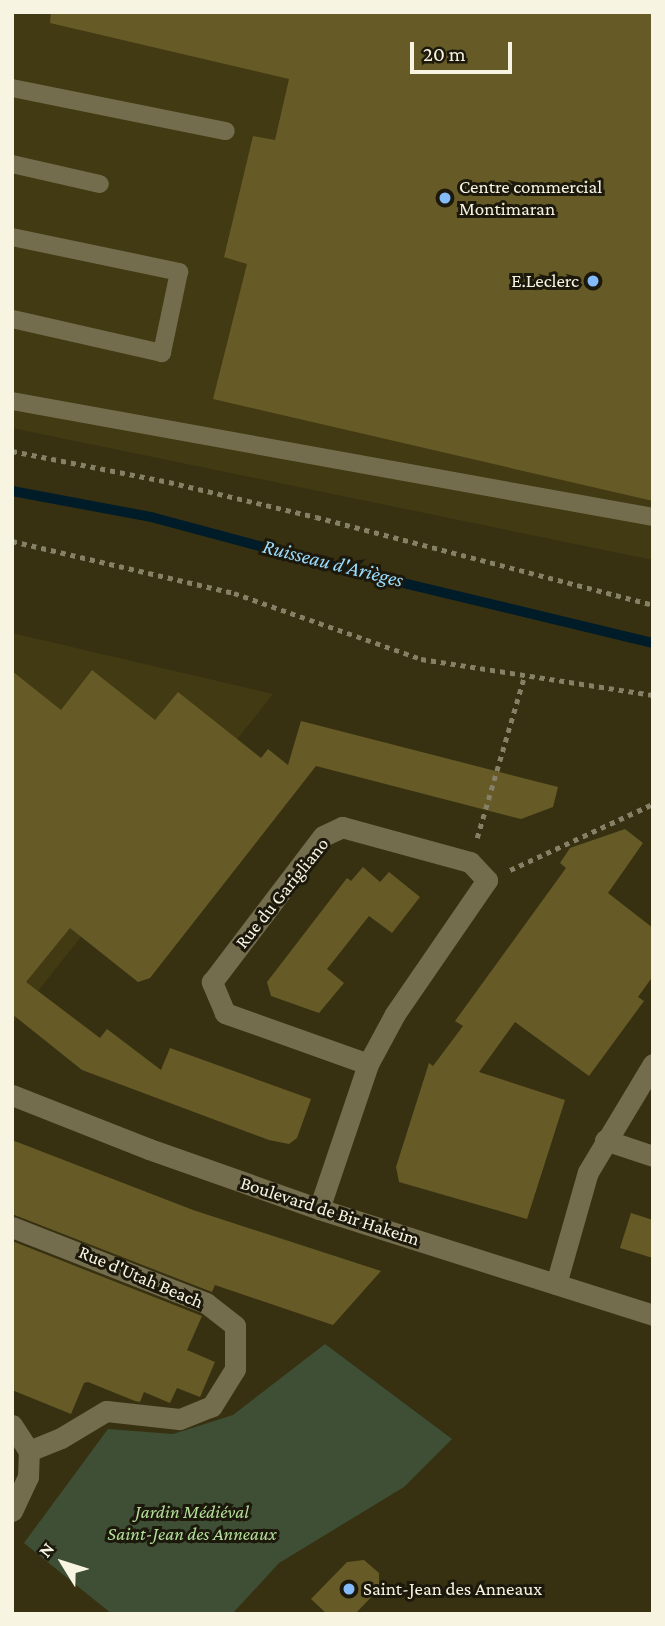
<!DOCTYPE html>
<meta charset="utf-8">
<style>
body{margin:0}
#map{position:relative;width:665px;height:1626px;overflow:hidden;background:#373112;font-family:"Crimson Pro",serif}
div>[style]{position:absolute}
.built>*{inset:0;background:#423a13}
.green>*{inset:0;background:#3e4f35}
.stream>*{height:10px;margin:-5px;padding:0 5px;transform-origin:5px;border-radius:5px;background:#001c29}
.building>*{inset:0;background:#665a26}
.path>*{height:4.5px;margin-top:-2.25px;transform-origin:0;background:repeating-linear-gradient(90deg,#858066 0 5px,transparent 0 10px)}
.lane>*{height:18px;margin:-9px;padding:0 9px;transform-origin:9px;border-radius:9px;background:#746d4d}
.street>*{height:21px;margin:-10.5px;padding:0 10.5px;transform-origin:10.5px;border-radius:10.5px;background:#746d4d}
.dots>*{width:19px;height:19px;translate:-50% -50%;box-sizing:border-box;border:4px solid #1c190c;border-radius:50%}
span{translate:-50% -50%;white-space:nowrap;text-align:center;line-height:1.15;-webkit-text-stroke:6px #1c190c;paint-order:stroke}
.poi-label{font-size:19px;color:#f8f4e2}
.left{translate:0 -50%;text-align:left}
.right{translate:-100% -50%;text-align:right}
.street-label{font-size:19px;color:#f8f4e2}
.park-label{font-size:19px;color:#b3df9a;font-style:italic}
.water-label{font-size:21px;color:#9adcfe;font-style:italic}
.frame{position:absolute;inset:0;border:14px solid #f8f4e2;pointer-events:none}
.north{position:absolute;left:28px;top:1528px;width:70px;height:70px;-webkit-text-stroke:5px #1c190c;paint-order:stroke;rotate:308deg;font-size:19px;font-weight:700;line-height:28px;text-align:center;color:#f8f4e2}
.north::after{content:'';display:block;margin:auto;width:24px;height:32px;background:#f8f4e2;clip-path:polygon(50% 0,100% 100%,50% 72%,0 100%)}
.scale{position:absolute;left:410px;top:42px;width:102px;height:32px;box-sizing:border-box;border:4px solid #f8f4e2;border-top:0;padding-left:9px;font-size:21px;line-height:24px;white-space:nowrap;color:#f8f4e2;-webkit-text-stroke:5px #1c190c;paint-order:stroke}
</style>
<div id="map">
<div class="built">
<div style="clip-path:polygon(12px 12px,653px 12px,653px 560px,12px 428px)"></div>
<div style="clip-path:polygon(12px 633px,273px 694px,12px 1024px)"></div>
</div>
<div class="green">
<div style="clip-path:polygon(325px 1344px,452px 1439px,404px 1487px,279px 1563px,232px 1614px,112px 1614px,24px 1543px,108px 1429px,173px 1434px,233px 1415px)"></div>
</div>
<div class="stream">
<div style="left:12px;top:491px;width:141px;rotate:10.6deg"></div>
<div style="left:151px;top:517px;width:205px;rotate:15deg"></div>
<div style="left:349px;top:570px;width:313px;rotate:13.5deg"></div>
</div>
<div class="building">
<div style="clip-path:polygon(51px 12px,653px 12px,653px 501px,213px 399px,247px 264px,224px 257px,253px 136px,275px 140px,289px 79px,50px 23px)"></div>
<div style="clip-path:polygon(92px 670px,155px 720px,178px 692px,261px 758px,268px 749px,288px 765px,301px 721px,558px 787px,553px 807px,521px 819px,316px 766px,150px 978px,138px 982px,70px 928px,26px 982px,100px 1038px,107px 1029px,161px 1070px,170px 1048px,311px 1099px,297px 1138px,289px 1144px,269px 1140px,82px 1070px,12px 1014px,12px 671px,61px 710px)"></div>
<div style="clip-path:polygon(625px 829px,643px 843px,608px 893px,653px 928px,653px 976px,638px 997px,644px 1001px,589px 1076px,515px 1022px,479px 1072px,565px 1100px,527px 1219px,399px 1182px,396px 1167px,429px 1063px,433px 1066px,463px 1026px,455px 1021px,566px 868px,560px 863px,570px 848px)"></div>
<div style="clip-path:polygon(363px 867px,380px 882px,389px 872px,420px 897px,392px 933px,369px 916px,327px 969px,344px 983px,319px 1013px,271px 996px,267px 982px,347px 878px,351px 881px)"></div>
<div style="clip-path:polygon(12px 1140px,193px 1210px,381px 1271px,333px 1325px,215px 1285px,212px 1292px,12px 1214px)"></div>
<div style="clip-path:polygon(631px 1213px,653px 1220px,653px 1258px,620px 1248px)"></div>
<div style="clip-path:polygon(12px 1241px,202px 1316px,187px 1350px,215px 1362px,200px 1397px,177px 1388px,170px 1403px,144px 1392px,140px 1402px,135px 1401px,88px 1382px,84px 1383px,71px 1414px,12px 1390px)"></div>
<div style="clip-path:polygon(364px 1560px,379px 1573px,379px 1589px,355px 1614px,327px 1614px,311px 1599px,347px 1562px)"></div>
</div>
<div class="path">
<div style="left:12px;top:451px;width:160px;rotate:11.2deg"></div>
<div style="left:169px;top:482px;width:151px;rotate:13.4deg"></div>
<div style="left:316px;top:517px;width:348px;rotate:14.6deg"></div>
<div style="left:12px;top:541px;width:228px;rotate:13.2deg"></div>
<div style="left:234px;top:593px;width:198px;rotate:19.4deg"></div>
<div style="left:421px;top:659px;width:235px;rotate:8.8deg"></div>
<div style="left:477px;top:838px;width:168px;rotate:-73.7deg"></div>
<div style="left:510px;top:870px;width:157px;rotate:-24.8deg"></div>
</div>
<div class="lane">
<div style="left:12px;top:88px;width:218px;rotate:11.4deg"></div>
<div style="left:12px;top:164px;width:90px;rotate:12.8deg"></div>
<div style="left:12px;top:237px;width:171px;rotate:11.8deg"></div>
<div style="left:179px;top:272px;width:83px;rotate:101.9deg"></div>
<div style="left:162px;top:353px;width:154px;rotate:-167.2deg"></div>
<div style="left:12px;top:401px;width:651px;rotate:10.26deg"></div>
</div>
<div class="street">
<div style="left:12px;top:1095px;width:147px;rotate:21.5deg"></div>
<div style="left:149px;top:1149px;width:180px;rotate:19.4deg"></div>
<div style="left:319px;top:1209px;width:350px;rotate:17.6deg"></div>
<div style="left:605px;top:1140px;width:51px;rotate:18.4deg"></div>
<div style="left:319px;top:1209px;width:153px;rotate:-71.3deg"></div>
<div style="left:368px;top:1064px;width:152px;rotate:-160.4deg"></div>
<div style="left:225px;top:1013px;width:34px;rotate:-113deg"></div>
<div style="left:212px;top:982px;width:183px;rotate:-52.8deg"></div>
<div style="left:323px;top:836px;width:21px;rotate:-25deg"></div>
<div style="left:342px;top:827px;width:133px;rotate:15.3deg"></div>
<div style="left:470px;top:862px;width:25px;rotate:47deg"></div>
<div style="left:487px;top:880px;width:163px;rotate:124.5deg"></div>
<div style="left:395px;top:1014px;width:57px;rotate:118.4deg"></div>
<div style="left:12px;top:1227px;width:208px;rotate:21.4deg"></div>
<div style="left:206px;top:1303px;width:37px;rotate:38deg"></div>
<div style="left:235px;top:1326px;width:43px;rotate:90deg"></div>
<div style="left:235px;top:1369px;width:44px;rotate:121.9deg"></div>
<div style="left:212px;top:1406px;width:35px;rotate:158deg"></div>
<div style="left:179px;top:1419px;width:73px;rotate:-173.7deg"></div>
<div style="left:106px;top:1411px;width:52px;rotate:149deg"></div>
<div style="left:61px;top:1438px;width:35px;rotate:158deg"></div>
<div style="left:556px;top:1284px;width:116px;rotate:-74.1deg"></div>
<div style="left:588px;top:1172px;width:126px;rotate:-59deg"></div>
<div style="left:12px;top:1425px;width:31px;rotate:57deg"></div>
<div style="left:12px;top:1511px;width:38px;rotate:-65deg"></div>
<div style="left:28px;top:1477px;width:26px;rotate:-88deg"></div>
</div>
<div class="dots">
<div style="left:445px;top:198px;background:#84bcfb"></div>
<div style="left:593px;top:281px;background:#84bcfb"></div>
<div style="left:349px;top:1589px;background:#84bcfb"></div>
</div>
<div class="poi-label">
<span class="left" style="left:459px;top:198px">Centre commercial<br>Montimaran</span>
<span class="right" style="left:579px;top:281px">E.Leclerc</span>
<span class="left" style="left:363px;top:1589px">Saint-Jean des Anneaux</span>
</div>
<div class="street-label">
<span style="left:282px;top:893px;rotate:-51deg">Rue du Garigliano</span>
<span style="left:330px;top:1211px;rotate:18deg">Boulevard de Bir Hakeim</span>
<span style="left:141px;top:1277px;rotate:23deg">Rue d'Utah Beach</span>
</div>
<div class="park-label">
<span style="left:192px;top:1523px">Jardin Médiéval<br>Saint-Jean des Anneaux</span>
</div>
<div class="water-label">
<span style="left:333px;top:563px;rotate:14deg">Ruisseau d'Arièges</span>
</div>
<div class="frame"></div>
<div class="north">N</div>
<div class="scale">20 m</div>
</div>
